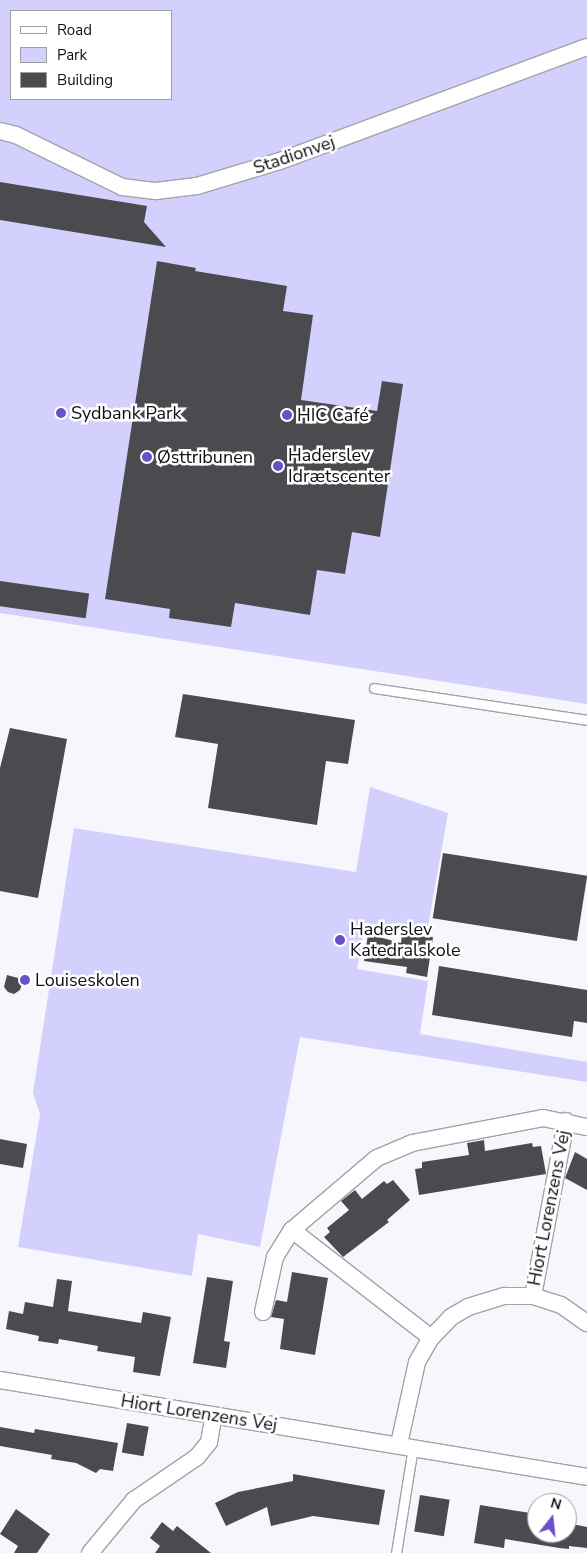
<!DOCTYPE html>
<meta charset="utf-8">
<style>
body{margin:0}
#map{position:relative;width:587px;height:1553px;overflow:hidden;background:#f7f6fc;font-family:"Nunito Sans",sans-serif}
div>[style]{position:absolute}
.green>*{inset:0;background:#d4d0fe}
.building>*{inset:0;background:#4b4b4f;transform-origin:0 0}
.roads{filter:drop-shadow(1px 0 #a2a2a7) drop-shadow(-1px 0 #a2a2a7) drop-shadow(0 1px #a2a2a7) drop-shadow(0 -1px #a2a2a7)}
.lane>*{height:9px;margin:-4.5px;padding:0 4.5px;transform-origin:4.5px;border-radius:4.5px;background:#fff}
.street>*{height:16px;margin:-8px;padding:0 8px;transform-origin:8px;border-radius:8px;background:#fff}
.dots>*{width:14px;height:14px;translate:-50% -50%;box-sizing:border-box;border:2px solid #fff;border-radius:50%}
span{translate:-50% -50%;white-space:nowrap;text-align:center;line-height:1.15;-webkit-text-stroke:5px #fff;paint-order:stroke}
.street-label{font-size:18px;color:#100f11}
.poi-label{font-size:18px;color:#100f11}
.left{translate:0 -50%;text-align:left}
.legend{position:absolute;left:10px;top:10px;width:162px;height:90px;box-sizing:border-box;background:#fff;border:1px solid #9f9fa0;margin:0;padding:6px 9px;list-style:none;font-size:15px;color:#100f11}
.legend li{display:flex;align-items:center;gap:10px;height:25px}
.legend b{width:25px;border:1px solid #9f9fa0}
.north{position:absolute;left:527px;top:1493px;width:50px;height:50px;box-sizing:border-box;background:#fff;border:1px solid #9f9fa0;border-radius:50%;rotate:16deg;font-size:14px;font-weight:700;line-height:20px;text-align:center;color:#100f11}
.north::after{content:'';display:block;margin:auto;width:18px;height:22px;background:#6b4fc8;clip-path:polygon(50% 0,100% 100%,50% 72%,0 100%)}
</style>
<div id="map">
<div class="green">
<div style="clip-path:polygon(evenodd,0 0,587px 0,587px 704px,0 613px,0 0,11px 11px,171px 11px,171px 99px,11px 99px,11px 11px)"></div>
<div style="clip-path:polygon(370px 787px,448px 813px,427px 932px,365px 923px,357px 969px,428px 981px,420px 1034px,587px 1062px,587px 1082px,300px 1037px,260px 1247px,198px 1234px,192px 1276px,18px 1247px,40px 1114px,33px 1093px,74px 828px,356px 872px)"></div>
</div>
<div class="building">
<div style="clip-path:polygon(0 182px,147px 206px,144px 222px,166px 247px,0 220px)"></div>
<div style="clip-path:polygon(157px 261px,196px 268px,195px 271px,287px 286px,283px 311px,313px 315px,301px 400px,377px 411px,382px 381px,403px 384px,380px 537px,352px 532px,345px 574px,317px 570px,310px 615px,235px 603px,231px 627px,169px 618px,170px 609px,105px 599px)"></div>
<div style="left:0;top:581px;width:90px;height:25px;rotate:8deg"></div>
<div style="clip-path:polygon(183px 694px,355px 720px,348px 764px,326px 761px,317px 825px,208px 808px,218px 744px,175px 737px)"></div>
<div style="clip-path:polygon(10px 728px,67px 739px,38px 898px,0 891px,0 768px)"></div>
<div style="left:443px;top:853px;width:146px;height:66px;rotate:9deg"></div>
<div style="clip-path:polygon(368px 934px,401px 943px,402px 935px,433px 937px,427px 977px,406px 973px,407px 967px,364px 961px)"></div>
<div style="clip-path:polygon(439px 966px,587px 990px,587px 1023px,574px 1021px,572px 1037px,432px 1015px)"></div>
<div style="clip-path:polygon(7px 975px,18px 978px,22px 984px,20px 990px,14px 994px,8px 992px,4px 987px)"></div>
<div style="clip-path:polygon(0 1139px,27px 1144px,23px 1168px,0 1164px)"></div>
<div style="clip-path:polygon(484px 1140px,485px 1151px,532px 1143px,533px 1147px,541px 1146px,546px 1174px,419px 1195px,415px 1169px,422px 1168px,422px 1162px,469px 1155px,467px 1143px)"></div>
<div style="clip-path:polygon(575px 1152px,587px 1159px,587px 1190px,565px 1178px)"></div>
<div style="clip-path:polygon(393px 1180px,410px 1200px,387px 1220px,389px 1222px,343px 1257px,324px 1237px,330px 1232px,327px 1228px,349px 1210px,341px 1201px,355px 1190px,362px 1199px,384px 1181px,387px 1184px)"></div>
<div style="clip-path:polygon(292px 1272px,328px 1278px,315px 1355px,280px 1349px,284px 1319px,271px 1317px,276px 1300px,287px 1302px)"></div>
<div style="clip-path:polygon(207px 1277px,233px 1281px,224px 1341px,230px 1342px,226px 1368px,193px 1363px)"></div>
<div style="clip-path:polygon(57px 1279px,72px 1281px,68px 1311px,141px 1323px,143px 1312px,171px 1317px,160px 1376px,133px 1372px,135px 1357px,97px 1351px,98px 1346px,59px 1339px,58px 1344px,38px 1341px,39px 1336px,6px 1329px,9px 1311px,23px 1314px,25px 1302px,53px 1307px)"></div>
<div style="left:127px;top:1423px;width:22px;height:30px;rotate:10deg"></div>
<div style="clip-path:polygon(0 1427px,34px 1433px,35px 1429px,118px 1443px,113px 1471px,100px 1469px,96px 1473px,76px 1463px,51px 1459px,52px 1455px,0 1446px)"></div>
<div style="clip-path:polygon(293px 1474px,385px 1490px,379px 1525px,313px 1516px,271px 1526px,267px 1507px,226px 1526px,215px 1503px,238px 1492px,293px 1481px)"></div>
<div style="left:420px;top:1495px;width:30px;height:37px;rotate:9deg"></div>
<div style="clip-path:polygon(480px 1505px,537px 1514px,537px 1533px,567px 1533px,567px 1523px,587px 1527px,587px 1548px,569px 1546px,569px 1549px,559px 1548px,505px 1539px,504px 1548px,474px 1543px)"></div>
<div style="clip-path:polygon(16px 1509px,50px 1534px,37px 1553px,14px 1553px,18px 1546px,0 1534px)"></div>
<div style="clip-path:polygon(162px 1522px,173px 1531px,177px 1526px,211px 1553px,155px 1553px,160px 1546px,150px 1538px)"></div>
</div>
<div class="roads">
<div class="lane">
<div style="left:374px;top:688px;width:215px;rotate:8.5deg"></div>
<div style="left:396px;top:1553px;width:107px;rotate:-80.9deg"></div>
</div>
<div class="street">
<div style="left:0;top:131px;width:16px;rotate:14deg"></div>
<div style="left:16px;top:135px;width:118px;rotate:26.1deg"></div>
<div style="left:122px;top:187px;width:34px;rotate:7deg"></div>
<div style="left:156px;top:191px;width:41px;rotate:-7deg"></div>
<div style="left:197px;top:186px;width:87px;rotate:-16.8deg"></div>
<div style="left:280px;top:161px;width:327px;rotate:-20.4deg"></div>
<div style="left:292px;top:1230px;width:176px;rotate:37.8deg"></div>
<div style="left:533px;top:1296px;width:178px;rotate:-79.3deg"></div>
<div style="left:263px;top:1312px;width:56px;rotate:-77.7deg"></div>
<div style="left:275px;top:1257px;width:32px;rotate:-58deg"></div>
<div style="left:292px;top:1230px;width:111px;rotate:-40.3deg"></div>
<div style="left:377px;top:1158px;width:38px;rotate:-23deg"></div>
<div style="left:412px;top:1143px;width:133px;rotate:-10.8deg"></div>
<div style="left:543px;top:1118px;width:45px;rotate:11.6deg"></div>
<div style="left:0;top:1380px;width:595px;rotate:9.38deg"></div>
<div style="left:399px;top:1444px;width:84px;rotate:-77.6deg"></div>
<div style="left:417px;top:1362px;width:28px;rotate:-60deg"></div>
<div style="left:431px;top:1338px;width:29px;rotate:-46deg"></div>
<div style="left:451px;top:1317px;width:20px;rotate:-30deg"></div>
<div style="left:468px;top:1307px;width:38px;rotate:-17deg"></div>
<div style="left:504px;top:1296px;width:29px"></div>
<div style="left:533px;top:1296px;width:29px;rotate:18deg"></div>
<div style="left:561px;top:1305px;width:32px;rotate:35deg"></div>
<div style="left:90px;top:1553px;width:69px;rotate:-50.3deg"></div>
<div style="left:134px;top:1500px;width:76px;rotate:-34.3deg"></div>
<div style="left:197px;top:1457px;width:19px;rotate:-51deg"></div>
<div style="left:209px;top:1442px;width:27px;rotate:-80deg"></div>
</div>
</div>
<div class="dots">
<div style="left:61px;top:413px;background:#6b4fc8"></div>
<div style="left:287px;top:415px;background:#6b4fc8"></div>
<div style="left:147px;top:457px;background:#6b4fc8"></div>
<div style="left:278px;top:466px;background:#6b4fc8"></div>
<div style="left:340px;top:940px;background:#6b4fc8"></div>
<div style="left:25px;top:980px;background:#6b4fc8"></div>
</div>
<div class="street-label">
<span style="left:294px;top:155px;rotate:-19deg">Stadionvej</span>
<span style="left:549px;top:1208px;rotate:-79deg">Hiort Lorenzens Vej</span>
<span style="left:199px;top:1413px;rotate:9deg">Hiort Lorenzens Vej</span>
</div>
<div class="poi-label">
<span class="left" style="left:71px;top:413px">Sydbank Park</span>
<span class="left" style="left:297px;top:415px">HIC Café</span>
<span class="left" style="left:288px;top:466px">Haderslev<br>Idrætscenter</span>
<span class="left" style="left:157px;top:457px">Østtribunen</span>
<span class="left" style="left:350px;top:940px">Haderslev<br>Katedralskole</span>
<span class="left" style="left:35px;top:980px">Louiseskolen</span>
</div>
<ul class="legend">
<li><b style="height:6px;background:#fff"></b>Road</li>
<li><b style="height:14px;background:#d4d0fe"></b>Park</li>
<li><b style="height:14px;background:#4b4b4f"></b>Building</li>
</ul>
<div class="north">N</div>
</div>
